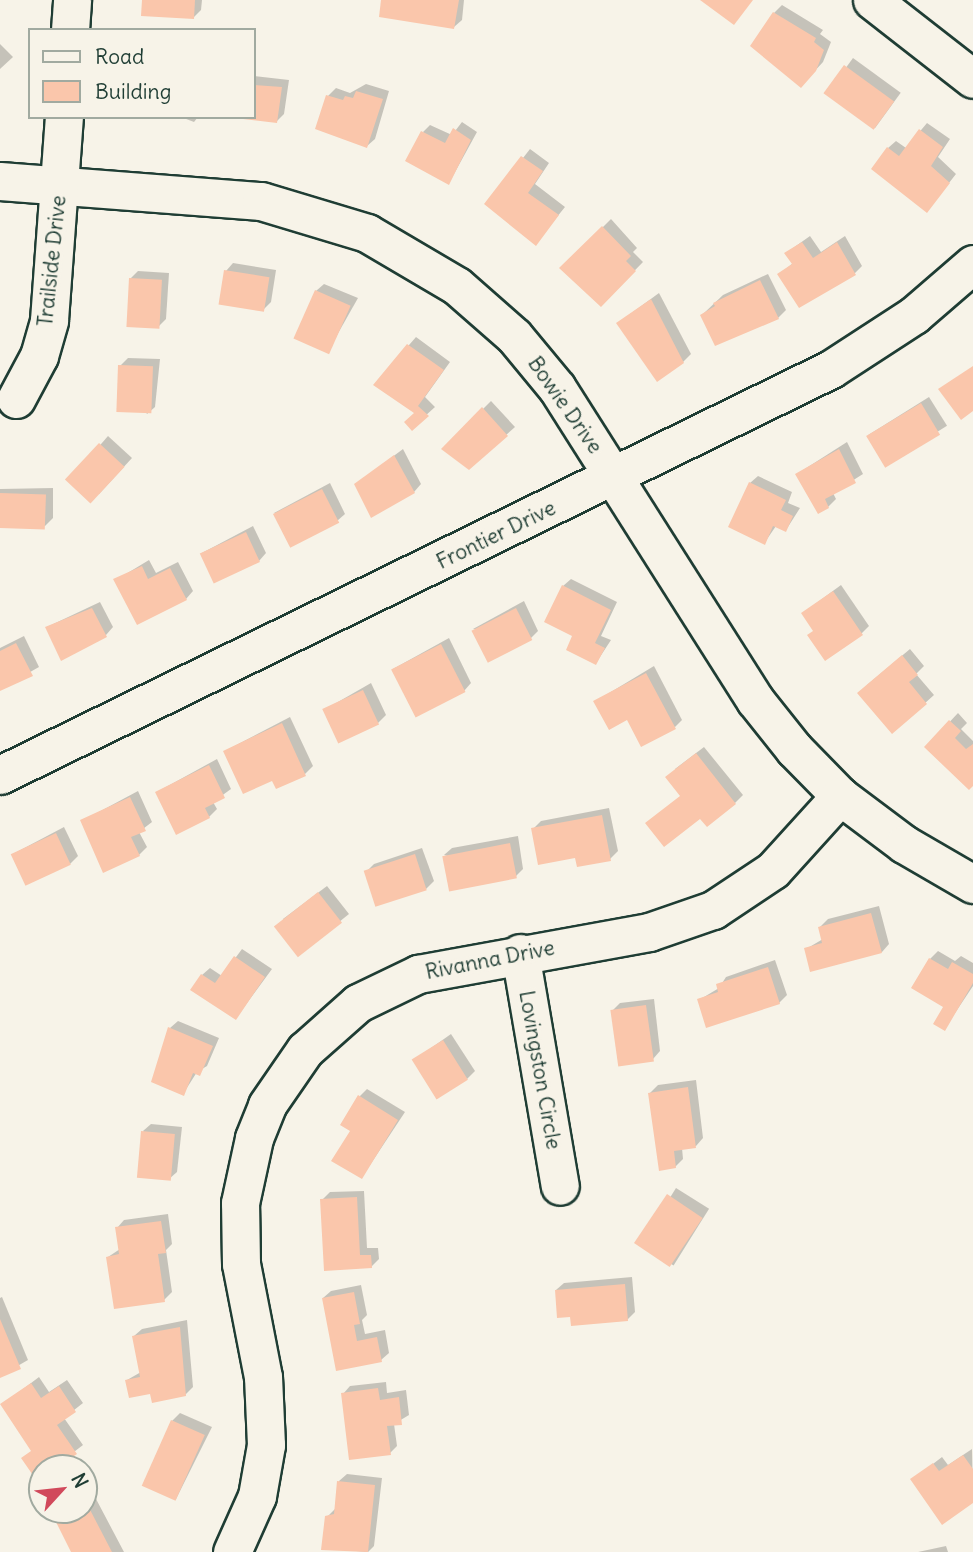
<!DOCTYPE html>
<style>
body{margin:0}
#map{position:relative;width:973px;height:1552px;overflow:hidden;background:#f7f3e8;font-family:Delius,sans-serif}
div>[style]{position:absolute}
.shadow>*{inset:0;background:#0003;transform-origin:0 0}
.building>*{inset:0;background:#fac6ab;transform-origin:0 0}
.roads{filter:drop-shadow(2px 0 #1f3d34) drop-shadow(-2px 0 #1f3d34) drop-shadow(0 2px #1f3d34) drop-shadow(0 -2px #1f3d34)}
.minor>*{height:37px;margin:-18.5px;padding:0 18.5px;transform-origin:18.5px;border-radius:18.5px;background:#f7f3e8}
span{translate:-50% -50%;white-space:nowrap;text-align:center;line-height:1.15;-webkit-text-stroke:7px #f7f3e8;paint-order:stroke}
.street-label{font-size:21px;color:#1f3d34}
.legend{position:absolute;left:28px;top:28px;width:228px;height:91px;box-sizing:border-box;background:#f7f3e8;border:2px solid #a1aaa0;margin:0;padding:9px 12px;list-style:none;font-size:21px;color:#1f3d34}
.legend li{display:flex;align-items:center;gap:14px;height:35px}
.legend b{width:35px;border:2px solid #a1aaa0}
.north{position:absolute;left:28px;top:1454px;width:70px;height:70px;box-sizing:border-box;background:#f7f3e8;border:2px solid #a1aaa0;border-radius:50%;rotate:63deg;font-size:19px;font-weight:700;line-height:28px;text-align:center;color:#1f3d34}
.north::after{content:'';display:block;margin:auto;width:24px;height:32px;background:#d1495b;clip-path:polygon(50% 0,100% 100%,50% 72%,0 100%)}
</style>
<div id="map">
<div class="shadow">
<div style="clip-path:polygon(144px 0,202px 0,201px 10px,193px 18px)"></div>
<div style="clip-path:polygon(383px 0,464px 0,462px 20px,454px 27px)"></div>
<div style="clip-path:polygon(782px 5px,823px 30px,820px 34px,831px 42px,823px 62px,801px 86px,774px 13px)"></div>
<div style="clip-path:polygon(0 44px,13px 57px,0 69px)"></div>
<div style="left:853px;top:58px;width:59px;height:44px;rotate:36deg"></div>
<div style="clip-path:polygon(254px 76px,289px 80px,284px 114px,276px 122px,245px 117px,254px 117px)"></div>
<div style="clip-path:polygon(366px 84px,389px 91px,375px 139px,367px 146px,328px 96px,336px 88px,350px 93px)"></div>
<div style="clip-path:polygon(181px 117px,198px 117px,194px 122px)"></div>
<div style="clip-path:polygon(462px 122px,477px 132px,449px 183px,423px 132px,430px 125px,452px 135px)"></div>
<div style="clip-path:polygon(927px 123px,950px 139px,938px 157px,956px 174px,927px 211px,888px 148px,896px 141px,906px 148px)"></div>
<div style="clip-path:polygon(530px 149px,549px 163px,535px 184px,565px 207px,536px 243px,487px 204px)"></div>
<div style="clip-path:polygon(611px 219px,637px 248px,633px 252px,643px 262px,601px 305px,562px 268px)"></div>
<div style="clip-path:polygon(810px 236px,821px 252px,845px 236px,862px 266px,855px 273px,780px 274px,793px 263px,786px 253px)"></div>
<div style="clip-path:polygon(233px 263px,276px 270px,271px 302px,263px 310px,226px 271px)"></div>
<div style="clip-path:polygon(138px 271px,169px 273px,166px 319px,158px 327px,130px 279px)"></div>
<div style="clip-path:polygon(768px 274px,786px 310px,778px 318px,702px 315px,723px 295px)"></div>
<div style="clip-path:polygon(324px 284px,358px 298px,328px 351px,316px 291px)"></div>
<div style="clip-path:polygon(659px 293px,691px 354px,683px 362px,618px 323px)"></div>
<div style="clip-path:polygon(416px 337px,450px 362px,425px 397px,435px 407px,412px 428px,416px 413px,375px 384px)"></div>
<div style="clip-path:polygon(128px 358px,160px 359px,155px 407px,147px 414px,120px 366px)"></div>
<div style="left:929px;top:397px;width:34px;height:72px;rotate:58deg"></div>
<div style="clip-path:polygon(491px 401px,515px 427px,469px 468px,443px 449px)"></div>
<div style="clip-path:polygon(108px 436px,132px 458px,99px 494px,69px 481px)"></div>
<div style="clip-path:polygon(847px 442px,863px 474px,833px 493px,836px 499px,828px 507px,797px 474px)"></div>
<div style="clip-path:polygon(403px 449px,421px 484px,414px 492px,356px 484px)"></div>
<div style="clip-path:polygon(758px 476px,792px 492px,788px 503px,800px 508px,786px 530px,776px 526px,765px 542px,750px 483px)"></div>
<div style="clip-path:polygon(330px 483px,345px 514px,337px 521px,274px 513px)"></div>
<div style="clip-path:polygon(53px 488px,53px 518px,45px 526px,0 528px,0 489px)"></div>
<div style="clip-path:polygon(253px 526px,266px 553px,259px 561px,202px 553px)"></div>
<div style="clip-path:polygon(149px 560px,156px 573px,178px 562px,193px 591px,186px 599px,116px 580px)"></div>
<div style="clip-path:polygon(571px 579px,617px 602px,601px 636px,611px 640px,596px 663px,575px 635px,563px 586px)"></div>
<div style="clip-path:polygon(841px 585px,869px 626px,861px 634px,815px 630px,803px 613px)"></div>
<div style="clip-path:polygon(524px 601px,538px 631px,531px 638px,473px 629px)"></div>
<div style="clip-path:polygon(100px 602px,113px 627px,106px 635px,47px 627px)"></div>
<div style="clip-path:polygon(24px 636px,39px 667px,0 689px,0 648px)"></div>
<div style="clip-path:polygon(449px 638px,471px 683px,464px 691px,393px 669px)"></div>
<div style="clip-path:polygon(910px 649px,924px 666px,916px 674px,934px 695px,893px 732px,867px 685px)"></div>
<div style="clip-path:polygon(654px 666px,682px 720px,675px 727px,627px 718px,596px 701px)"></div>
<div style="clip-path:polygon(371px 683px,386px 715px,378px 723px,324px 710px)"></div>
<div style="clip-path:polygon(958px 713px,967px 723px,961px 729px,973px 741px,973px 783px,926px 747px)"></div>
<div style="clip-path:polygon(290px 717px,313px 766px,305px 774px,273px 779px,225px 751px)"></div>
<div style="clip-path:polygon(704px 747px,743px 795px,735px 803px,682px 795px,675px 769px)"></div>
<div style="clip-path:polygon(217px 759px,231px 789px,213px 802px,217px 809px,209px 817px,157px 792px)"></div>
<div style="clip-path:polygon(138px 791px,152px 822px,139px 832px,147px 847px,139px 855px,82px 821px)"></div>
<div style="clip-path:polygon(609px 808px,618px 851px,610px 859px,576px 856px,533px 829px,541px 821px)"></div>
<div style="clip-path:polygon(64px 827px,78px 856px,70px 864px,13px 854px)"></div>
<div style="clip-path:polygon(518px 836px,523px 869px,516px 876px,444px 855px,452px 848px)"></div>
<div style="clip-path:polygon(422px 848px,434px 881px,426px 889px,366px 872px,374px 864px)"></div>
<div style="clip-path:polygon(327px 886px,349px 914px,298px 955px,283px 919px)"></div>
<div style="clip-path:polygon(879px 906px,889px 944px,882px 952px,806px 949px,823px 939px,820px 927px,828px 919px)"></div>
<div style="clip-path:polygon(242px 949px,272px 969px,236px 1018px,202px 975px,210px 968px,222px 976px)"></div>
<div style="clip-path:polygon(938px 951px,955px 961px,961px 956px,973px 963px,973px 986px,945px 1028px,946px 1006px,930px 959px)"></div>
<div style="clip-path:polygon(775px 960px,787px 995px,779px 1003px,699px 1000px,719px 988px,726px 977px)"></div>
<div style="clip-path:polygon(654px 999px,660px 1051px,653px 1059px,612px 1011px,620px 1003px)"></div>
<div style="clip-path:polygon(178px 1021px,219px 1038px,207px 1066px,197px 1072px,183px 1094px,170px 1028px)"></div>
<div style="clip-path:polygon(451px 1034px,475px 1071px,467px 1079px,414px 1060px)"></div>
<div style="clip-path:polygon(696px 1080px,703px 1138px,696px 1146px,682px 1148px,683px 1159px,675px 1167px,650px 1093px,658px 1085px)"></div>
<div style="clip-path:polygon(367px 1089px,405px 1112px,362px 1177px,352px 1131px,360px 1096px)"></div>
<div style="clip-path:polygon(151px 1124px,182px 1127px,177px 1172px,169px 1179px,143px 1131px)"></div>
<div style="left:676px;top:1188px;width:39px;height:67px;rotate:32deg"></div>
<div style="clip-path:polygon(364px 1191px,367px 1248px,378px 1248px,379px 1259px,371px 1267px,325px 1269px,322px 1200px,330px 1192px)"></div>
<div style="clip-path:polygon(168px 1214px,172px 1244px,166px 1250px,172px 1292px,164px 1300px,108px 1257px,120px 1249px,117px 1228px,124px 1220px)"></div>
<div style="clip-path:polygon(632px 1277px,635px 1312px,627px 1320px,572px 1315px,556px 1290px,564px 1283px)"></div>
<div style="clip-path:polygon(361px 1285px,367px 1315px,362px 1320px,365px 1334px,385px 1330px,389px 1353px,381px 1360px,337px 1369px,323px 1298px,331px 1291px)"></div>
<div style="clip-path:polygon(2px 1297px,28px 1360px,0 1376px,0 1298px)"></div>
<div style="clip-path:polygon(187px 1320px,193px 1387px,185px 1395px,152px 1392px,127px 1380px,141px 1372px,134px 1336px,142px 1329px)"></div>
<div style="clip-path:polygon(39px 1377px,49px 1392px,67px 1380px,83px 1403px,64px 1418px,83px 1445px,53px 1468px,42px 1468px,42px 1475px,33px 1450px,2px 1405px)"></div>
<div style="clip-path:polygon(386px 1382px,387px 1393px,406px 1390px,409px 1415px,394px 1424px,397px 1446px,390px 1453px,343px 1394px,350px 1386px)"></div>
<div style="clip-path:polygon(180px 1413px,212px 1427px,176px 1499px,172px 1421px)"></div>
<div style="clip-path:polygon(972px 1449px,973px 1501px,912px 1480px,942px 1457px,948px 1465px)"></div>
<div style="clip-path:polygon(347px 1474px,382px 1478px,374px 1546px,368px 1552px,323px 1548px,327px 1517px,335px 1509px,339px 1481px)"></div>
<div style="clip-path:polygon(95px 1497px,124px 1552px,73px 1552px,57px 1521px,71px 1510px,84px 1510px,84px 1503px)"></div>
<div style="clip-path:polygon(946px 1546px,948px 1552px,918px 1552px)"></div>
</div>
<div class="building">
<div style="clip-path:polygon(142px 0,195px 0,194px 19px,141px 16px)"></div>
<div style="clip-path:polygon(381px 0,459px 0,454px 29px,379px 17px)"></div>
<div style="clip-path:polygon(700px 0,753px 0,734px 25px)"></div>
<div style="clip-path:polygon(773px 12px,816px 38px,814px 42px,824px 50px,816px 71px,801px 88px,750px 46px)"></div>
<div style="left:844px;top:65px;width:62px;height:35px;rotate:36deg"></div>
<div style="clip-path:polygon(254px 85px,282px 87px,277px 123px,243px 119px,254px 117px)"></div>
<div style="clip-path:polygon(356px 91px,383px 99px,367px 148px,315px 129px,326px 95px,343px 100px,345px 96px,353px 98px)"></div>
<div style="clip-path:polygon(453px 128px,471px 140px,449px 185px,405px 161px,421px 131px,445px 143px)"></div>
<div style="clip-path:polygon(919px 129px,943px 147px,931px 166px,950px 183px,927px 213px,871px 169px,887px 147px,899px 156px)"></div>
<div style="clip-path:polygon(521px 156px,543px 171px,528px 193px,559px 215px,536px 246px,484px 204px)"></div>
<div style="clip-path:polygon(602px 226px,631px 256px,626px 261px,636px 271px,601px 307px,559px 268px)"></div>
<div style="clip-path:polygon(802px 242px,813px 258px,837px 242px,856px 275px,799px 308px,777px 274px,792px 264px,784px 253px)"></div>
<div style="left:224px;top:270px;width:46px;height:35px;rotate:9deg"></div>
<div style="left:129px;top:278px;width:33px;height:49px;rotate:3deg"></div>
<div style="clip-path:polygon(760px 280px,779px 319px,715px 346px,700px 315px,715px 306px,713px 303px)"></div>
<div style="left:315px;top:290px;width:39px;height:53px;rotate:24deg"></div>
<div style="clip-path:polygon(651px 299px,684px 363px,657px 382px,616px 323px)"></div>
<div style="clip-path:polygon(407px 344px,444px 370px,418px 406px,429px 416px,412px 431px,404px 422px,414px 413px,373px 385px)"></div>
<div style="left:118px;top:365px;width:35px;height:47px;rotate:2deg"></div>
<div style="clip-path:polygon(973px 366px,973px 411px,961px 420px,938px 389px)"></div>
<div style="left:921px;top:403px;width:37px;height:64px;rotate:59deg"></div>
<div style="clip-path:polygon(482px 407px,508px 436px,469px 470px,441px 449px)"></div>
<div style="left:99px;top:443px;width:35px;height:50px;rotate:43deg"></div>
<div style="clip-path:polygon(839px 449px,856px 483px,825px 499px,829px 508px,818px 514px,795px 474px)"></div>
<div style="clip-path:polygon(394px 455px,415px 493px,371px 518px,354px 484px)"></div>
<div style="clip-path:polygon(749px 482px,786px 500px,781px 510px,793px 516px,786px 532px,773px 526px,765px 545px,728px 527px)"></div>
<div style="left:322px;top:489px;width:38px;height:55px;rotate:63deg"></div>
<div style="left:0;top:493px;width:46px;height:35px;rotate:2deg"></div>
<div style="left:246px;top:532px;width:33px;height:51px;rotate:65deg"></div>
<div style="clip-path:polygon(142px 566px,148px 579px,170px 568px,187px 600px,137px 625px,113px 579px)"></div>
<div style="clip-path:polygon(562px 585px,611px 610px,595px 643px,605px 648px,596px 665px,566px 650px,572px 636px,544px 622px)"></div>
<div style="clip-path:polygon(833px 591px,863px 635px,825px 661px,807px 635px,813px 631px,801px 613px)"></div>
<div style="clip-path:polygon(92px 608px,107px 637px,61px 661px,45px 627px)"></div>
<div style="left:516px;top:608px;width:36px;height:50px;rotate:63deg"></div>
<div style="clip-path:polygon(16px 643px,33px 676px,0 691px,0 651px)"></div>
<div style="left:441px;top:644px;width:54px;height:56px;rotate:63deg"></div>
<div style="clip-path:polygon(902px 655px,918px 675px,909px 682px,927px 704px,892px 734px,857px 693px)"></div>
<div style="clip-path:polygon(646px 673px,676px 729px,641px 747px,627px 720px,609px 730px,593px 701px)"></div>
<div style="left:363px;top:690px;width:38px;height:45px;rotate:65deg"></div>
<div style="clip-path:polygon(949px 720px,961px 731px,955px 738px,966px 749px,973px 744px,973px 786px,969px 790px,924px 747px)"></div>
<div style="clip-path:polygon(282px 723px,306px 776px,276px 789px,272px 781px,243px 794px,223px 751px)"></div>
<div style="clip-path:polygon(696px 753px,736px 804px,707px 827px,700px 819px,664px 847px,645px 823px,680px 796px,665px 777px)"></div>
<div style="clip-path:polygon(209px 765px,225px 798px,205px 808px,210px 818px,176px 835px,155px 792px)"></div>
<div style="clip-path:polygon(130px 797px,146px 831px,131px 837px,140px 856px,103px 873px,80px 820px)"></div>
<div style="clip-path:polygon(602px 815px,611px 861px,577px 867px,575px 858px,538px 865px,531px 828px)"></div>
<div style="left:56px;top:833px;width:35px;height:50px;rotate:65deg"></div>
<div style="left:510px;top:843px;width:36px;height:69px;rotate:79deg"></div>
<div style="left:415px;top:854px;width:38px;height:54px;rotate:72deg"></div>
<div style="left:318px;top:892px;width:39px;height:56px;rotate:52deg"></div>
<div style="clip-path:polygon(871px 913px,882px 953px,810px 972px,804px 948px,822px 943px,818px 927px)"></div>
<div style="clip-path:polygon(234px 956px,265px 977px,236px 1020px,190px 990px,201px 974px,215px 983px)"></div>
<div style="clip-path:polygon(929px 958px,948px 969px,952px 962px,973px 974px,973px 983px,945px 1031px,933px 1024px,943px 1007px,911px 988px)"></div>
<div style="clip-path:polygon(768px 967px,780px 1004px,706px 1028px,697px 999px,718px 992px,716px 984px)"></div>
<div style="left:646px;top:1005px;width:57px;height:36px;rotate:82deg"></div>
<div style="clip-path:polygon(168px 1027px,213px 1046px,200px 1076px,193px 1073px,184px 1096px,151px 1082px)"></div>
<div style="left:443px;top:1040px;width:47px;height:37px;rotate:58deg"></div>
<div style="clip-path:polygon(688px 1087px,696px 1148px,674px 1151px,676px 1168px,659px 1171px,648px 1093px)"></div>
<div style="clip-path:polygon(358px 1095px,398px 1120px,362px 1179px,331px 1161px,350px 1131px,340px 1125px)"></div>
<div style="left:141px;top:1131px;width:34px;height:47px;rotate:5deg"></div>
<div style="left:667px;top:1194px;width:43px;height:59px;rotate:34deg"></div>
<div style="clip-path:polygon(357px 1197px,360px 1255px,371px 1255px,372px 1268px,324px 1271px,320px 1199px)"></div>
<div style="clip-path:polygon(161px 1221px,166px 1253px,158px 1254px,165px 1302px,114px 1309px,106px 1257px,119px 1254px,115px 1227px)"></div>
<div style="clip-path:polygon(625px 1284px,628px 1321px,571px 1326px,570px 1317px,557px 1318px,555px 1290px)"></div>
<div style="clip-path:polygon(354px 1292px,360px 1324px,354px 1325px,357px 1341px,377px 1337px,382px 1362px,336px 1371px,322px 1298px)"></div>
<div style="clip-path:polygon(0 1319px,21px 1369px,0 1378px)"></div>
<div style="clip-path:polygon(180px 1327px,186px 1396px,152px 1403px,150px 1394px,129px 1398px,125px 1380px,140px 1377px,132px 1336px)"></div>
<div style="clip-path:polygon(31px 1383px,41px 1398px,59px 1386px,76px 1412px,57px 1425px,77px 1454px,56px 1468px,42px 1468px,42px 1478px,37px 1481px,21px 1458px,31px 1451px,0 1404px)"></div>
<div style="clip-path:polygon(378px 1388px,380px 1400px,399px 1397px,402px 1425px,387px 1426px,391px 1455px,349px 1460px,341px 1393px)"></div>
<div style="left:171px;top:1420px;width:37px;height:72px;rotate:24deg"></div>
<div style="clip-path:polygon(963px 1455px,973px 1469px,973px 1503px,942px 1525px,910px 1479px,933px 1463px,939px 1471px)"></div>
<div style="clip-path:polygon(337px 1481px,375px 1485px,368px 1552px,321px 1550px,325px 1516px,334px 1514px)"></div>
<div style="clip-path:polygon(87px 1504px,112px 1552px,71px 1552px,55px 1520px,84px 1510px)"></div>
</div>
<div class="roads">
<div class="minor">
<div style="left:872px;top:0;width:128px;rotate:38deg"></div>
<div style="left:70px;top:30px;width:30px;rotate:-86deg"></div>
<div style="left:0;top:181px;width:262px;rotate:4.4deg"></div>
<div style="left:261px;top:201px;width:111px;rotate:16.8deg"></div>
<div style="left:367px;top:233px;width:104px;rotate:30.5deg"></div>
<div style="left:457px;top:286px;width:76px;rotate:41.3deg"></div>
<div style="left:514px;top:336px;width:67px;rotate:50.4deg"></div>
<div style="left:557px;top:388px;width:370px;rotate:57.6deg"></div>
<div style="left:755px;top:700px;width:63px;rotate:51.5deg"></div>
<div style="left:794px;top:749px;width:66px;rotate:45.6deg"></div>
<div style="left:840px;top:796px;width:80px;rotate:36.9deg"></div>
<div style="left:904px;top:844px;width:80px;rotate:30.1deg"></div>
<div style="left:16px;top:399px;width:49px;rotate:-61.9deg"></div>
<div style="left:39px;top:356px;width:37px;rotate:-74deg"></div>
<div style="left:49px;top:320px;width:204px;rotate:-85.8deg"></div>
<div style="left:0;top:775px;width:925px;rotate:-26.04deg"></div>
<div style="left:831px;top:369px;width:99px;rotate:-33deg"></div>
<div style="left:914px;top:315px;width:78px;rotate:-40.8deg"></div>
<div style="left:520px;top:953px;width:236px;rotate:80.3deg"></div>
<div style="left:232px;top:1552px;width:61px;rotate:-65.9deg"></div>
<div style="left:257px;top:1496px;width:52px;rotate:-80deg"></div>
<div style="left:266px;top:1445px;width:68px;rotate:-92.5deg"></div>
<div style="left:263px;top:1377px;width:115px;rotate:-101deg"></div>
<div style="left:241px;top:1264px;width:61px;rotate:-90.9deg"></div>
<div style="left:240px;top:1203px;width:66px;rotate:-77.8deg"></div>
<div style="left:254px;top:1138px;width:35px;rotate:-68deg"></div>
<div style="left:267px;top:1105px;width:67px;rotate:-55.4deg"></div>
<div style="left:305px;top:1050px;width:71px;rotate:-41.6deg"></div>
<div style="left:358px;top:1003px;width:67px;rotate:-25.8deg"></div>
<div style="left:418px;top:974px;width:235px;rotate:-10.3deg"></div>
<div style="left:649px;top:932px;width:68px;rotate:-19deg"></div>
<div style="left:713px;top:910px;width:72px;rotate:-33.7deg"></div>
<div style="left:773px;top:870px;width:100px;rotate:-47.8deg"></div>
</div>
</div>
<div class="street-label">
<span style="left:52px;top:261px;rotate:-84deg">Trailside Drive</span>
<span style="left:565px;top:405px;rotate:55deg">Bowie Drive</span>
<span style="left:496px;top:535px;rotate:-26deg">Frontier Drive</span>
<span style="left:490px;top:960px;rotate:-11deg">Rivanna Drive</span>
<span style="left:540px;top:1070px;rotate:80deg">Lovingston Circle</span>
</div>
<ul class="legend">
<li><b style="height:9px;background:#f7f3e8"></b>Road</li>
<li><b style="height:19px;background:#fac6ab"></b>Building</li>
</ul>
<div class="north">N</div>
</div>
